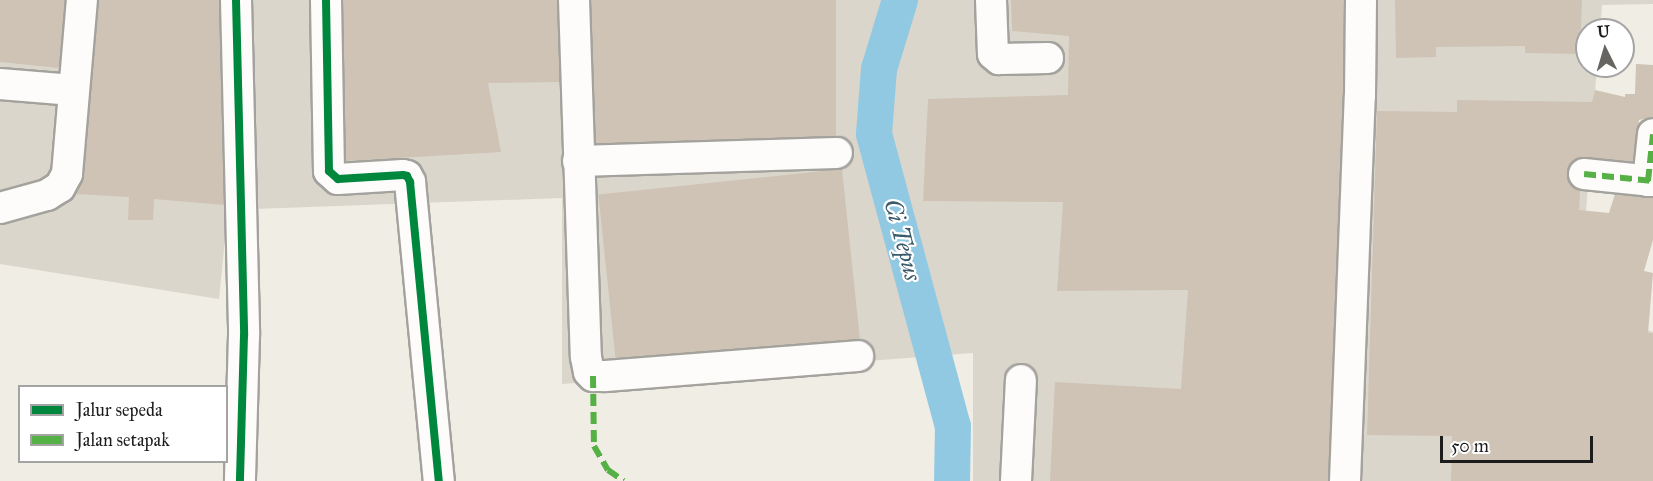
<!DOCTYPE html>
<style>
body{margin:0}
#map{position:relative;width:1653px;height:481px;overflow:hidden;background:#f0ede4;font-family:"IM FELL Great Primer",serif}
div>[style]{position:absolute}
.industrial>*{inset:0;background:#dbd6cc}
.river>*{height:36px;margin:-18px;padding:0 18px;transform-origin:18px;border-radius:18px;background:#91c9e3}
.building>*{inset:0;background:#cec3b4;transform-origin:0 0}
.roads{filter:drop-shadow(2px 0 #a4a29d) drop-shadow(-2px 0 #a4a29d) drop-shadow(0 2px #a4a29d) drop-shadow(0 -2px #a4a29d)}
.minor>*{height:30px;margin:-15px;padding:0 15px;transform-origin:15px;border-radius:15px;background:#fdfcfb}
.quiet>*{height:6px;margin-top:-3px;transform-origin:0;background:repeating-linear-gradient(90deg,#55b145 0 12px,transparent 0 18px)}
.cycleway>*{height:8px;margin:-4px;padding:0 4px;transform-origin:4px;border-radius:4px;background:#00873e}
span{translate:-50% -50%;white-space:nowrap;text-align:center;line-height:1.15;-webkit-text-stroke:4.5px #fff;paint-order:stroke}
.water-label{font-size:24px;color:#3a5b6c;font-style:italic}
.legend{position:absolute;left:18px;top:385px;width:210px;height:78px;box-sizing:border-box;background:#fff;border:2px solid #a4a4a4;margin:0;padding:8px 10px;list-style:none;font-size:18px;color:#1c1c1c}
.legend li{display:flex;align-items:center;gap:12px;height:30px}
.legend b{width:30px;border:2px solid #a4a4a4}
.north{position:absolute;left:1575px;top:18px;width:60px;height:60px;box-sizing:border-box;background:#fff;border:2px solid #a4a4a4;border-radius:50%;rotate:355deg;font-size:16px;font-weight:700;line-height:24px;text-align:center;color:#1c1c1c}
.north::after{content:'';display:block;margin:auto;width:21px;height:27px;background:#666562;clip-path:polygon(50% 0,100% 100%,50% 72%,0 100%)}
.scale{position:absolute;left:1440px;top:436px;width:153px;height:27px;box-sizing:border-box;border:3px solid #1c1c1c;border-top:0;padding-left:8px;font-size:18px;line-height:21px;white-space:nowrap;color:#1c1c1c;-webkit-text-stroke:4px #fff;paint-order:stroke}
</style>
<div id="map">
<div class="industrial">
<div style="clip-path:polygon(0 0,1653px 0,1653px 4px,1602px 5px,1600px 30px,1587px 30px,1587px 66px,1597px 66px,1579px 306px,1653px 332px,1653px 481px,973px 481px,973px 353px,562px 384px,562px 198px,228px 210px,219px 299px,0 264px)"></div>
</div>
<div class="river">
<div style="left:900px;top:0;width:72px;rotate:106.9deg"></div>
<div style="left:879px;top:69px;width:65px;rotate:94.4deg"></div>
<div style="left:874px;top:134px;width:302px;rotate:74.9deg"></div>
<div style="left:953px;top:426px;width:55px;rotate:91deg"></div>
</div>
<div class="building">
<div style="clip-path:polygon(0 0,65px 0,59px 68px,0 62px)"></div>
<div style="clip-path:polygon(99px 0,219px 0,224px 205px,154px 199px,153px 220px,128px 220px,129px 197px,76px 194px,84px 175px)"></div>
<div style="clip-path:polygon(343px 0,557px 0,560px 82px,488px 83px,501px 152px,346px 161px)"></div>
<div style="left:591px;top:0;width:245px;height:143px"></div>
<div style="clip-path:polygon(1011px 0,1344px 0,1343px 96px,1328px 481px,1050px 481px,1055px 382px,1181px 389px,1188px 290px,1057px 291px,1063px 202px,923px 201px,928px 99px,1068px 95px,1069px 36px,1012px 31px)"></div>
<div style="clip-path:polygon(1395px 0,1582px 0,1580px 54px,1525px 53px,1525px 46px,1436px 47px,1436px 57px,1396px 58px)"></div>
<div style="clip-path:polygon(1636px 64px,1653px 65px,1653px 117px,1639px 120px,1633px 162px,1577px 158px,1570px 163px,1567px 173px,1569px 182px,1580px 190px,1579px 210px,1609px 213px,1615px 194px,1653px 198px,1653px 240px,1644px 271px,1653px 273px,1648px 333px,1653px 333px,1653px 481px,1451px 481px,1452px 436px,1367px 435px,1377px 111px,1457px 112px,1457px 100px,1592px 102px,1595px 90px,1625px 97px,1625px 94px,1635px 94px)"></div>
<div style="left:842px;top:169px;width:172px;height:245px;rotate:84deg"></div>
</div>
<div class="roads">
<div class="minor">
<div style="left:236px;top:0;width:335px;rotate:88.6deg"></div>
<div style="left:244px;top:335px;width:146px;rotate:91.6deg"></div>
<div style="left:326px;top:0;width:171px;rotate:89deg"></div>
<div style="left:329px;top:171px;width:12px;rotate:42deg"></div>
<div style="left:338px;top:179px;width:65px;rotate:-3.5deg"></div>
<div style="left:403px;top:175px;width:4px;rotate:14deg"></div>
<div style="left:407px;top:176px;width:7px;rotate:63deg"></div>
<div style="left:410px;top:182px;width:300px;rotate:84.5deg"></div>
<div style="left:574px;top:0;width:357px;rotate:88.1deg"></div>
<div style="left:586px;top:357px;width:15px;rotate:79deg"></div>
<div style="left:589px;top:372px;width:6px;rotate:45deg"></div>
<div style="left:593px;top:376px;width:12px"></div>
<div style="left:605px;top:376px;width:254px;rotate:-4.5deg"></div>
<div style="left:991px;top:0;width:54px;rotate:87.9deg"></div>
<div style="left:993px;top:54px;width:8px;rotate:40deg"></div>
<div style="left:999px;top:59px;width:49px;rotate:-1.2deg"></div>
<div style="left:0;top:84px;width:73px;rotate:4.7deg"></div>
<div style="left:578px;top:161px;width:259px;rotate:-1.8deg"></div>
<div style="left:1584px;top:174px;width:69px;rotate:5.8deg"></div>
<div style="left:1648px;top:181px;width:47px;rotate:-83.9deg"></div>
<div style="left:0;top:208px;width:49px;rotate:-15.5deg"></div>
<div style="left:47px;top:195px;width:15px;rotate:-32deg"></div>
<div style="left:60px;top:187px;width:15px;rotate:-62deg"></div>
<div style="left:67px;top:174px;width:175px;rotate:-85.1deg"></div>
<div style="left:1016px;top:481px;width:101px;rotate:-87.2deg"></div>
<div style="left:1345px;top:481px;width:385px;rotate:-87.8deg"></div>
<div style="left:1360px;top:96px;width:96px;rotate:-89.4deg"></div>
</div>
</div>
<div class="quiet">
<div style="left:1584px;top:174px;width:69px;rotate:5.8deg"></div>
<div style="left:1648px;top:181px;width:47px;rotate:-83.9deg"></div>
<div style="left:593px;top:376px;width:70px;rotate:89.2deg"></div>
<div style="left:594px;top:446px;width:28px;rotate:60deg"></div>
<div style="left:608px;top:470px;width:19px;rotate:35deg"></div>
</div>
<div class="cycleway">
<div style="left:236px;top:0;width:335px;rotate:88.6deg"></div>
<div style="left:244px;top:335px;width:146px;rotate:91.6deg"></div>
<div style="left:326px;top:0;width:171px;rotate:89deg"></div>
<div style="left:329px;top:171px;width:12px;rotate:42deg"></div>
<div style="left:338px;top:179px;width:65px;rotate:-3.5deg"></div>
<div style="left:403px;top:175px;width:4px;rotate:14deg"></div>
<div style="left:407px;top:176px;width:7px;rotate:63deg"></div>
<div style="left:410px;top:182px;width:300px;rotate:84.5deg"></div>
</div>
<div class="water-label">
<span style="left:902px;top:240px;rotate:75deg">Ci Tepus</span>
</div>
<ul class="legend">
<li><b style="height:8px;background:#00873e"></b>Jalur sepeda</li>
<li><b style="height:8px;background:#55b145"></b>Jalan setapak</li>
</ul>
<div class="north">U</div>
<div class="scale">50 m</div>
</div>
